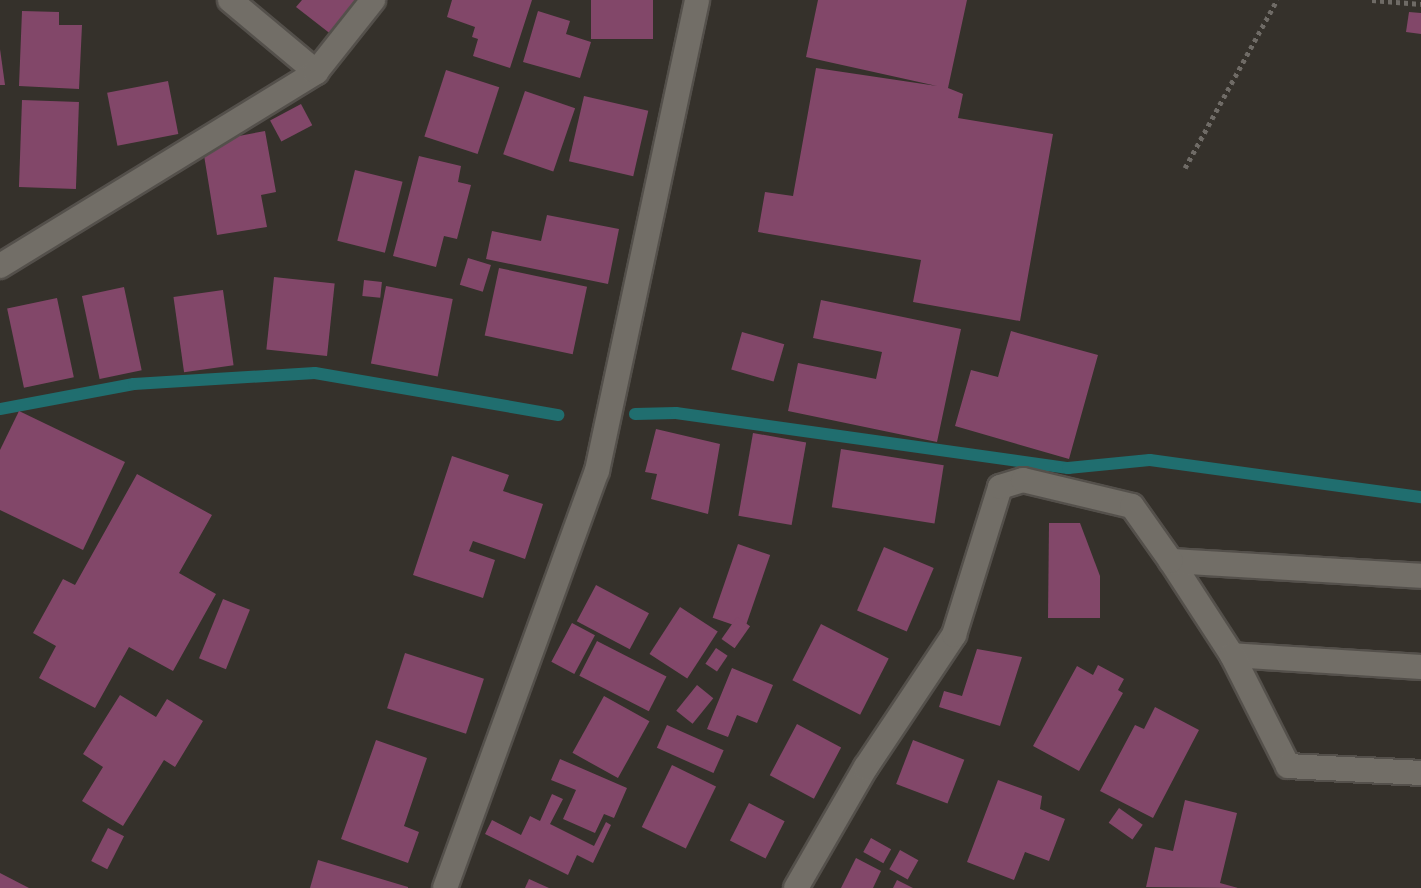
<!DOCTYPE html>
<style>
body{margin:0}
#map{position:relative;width:1421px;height:888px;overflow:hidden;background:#35312b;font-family:Barlow,sans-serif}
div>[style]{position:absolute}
.stream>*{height:12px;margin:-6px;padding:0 6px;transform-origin:6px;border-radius:6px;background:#206e6f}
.building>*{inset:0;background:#824769;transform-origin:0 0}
.path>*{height:5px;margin-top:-2.5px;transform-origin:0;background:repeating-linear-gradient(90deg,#6f6b66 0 4px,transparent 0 8px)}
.roads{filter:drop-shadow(2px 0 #54504b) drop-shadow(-2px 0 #54504b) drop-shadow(0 2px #54504b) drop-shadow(0 -2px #54504b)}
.minor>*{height:24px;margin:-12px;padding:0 12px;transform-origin:12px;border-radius:12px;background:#726e67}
span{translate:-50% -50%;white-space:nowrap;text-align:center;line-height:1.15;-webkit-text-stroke:8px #35312b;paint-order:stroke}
</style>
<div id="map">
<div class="stream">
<div style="left:0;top:409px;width:136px;rotate:-10.6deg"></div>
<div style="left:134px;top:384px;width:181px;rotate:-3.5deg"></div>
<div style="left:315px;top:373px;width:247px;rotate:9.8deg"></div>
<div style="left:635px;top:414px;width:41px;rotate:-1.4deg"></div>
<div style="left:676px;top:413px;width:396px;rotate:8deg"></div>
<div style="left:1068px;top:468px;width:82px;rotate:-5.6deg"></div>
<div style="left:1150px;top:460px;width:274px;rotate:7.8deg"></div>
</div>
<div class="building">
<div style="clip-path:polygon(302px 0,359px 0,332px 35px,296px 7px)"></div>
<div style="clip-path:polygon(452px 0,532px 0,510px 68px,473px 56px,478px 39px,472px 37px,475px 27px,447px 17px)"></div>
<div style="left:591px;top:0;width:62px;height:39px"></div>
<div style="clip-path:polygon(818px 0,967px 0,948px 88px,963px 94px,958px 118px,1053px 134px,1020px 321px,913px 302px,921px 260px,758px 232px,765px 192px,793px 196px,816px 68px,937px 86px,806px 57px)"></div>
<div style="clip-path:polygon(22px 11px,59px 12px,59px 25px,82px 25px,79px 89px,19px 86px)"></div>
<div style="clip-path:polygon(538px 11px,570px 21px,566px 34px,591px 42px,580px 78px,523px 62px)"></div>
<div style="clip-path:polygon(1409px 12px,1421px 13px,1421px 34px,1406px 32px)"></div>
<div style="clip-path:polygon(0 49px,5px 85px,0 85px)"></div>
<div style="left:446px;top:70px;width:56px;height:70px;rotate:18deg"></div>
<div style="left:168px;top:81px;width:54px;height:62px;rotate:79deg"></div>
<div style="left:525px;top:91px;width:53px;height:67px;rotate:19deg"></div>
<div style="left:584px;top:96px;width:66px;height:67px;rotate:13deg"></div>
<div style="left:22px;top:100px;width:57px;height:87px;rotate:2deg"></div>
<div style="left:301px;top:104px;width:24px;height:35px;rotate:62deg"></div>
<div style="clip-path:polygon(265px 131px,276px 192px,261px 195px,267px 227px,217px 235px,202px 143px)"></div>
<div style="clip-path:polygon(419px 156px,461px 166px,458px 182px,471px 185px,457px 239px,444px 236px,436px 267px,393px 256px)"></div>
<div style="left:355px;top:170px;width:49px;height:73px;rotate:14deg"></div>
<div style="clip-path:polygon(547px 215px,619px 229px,608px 284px,486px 259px,492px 231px,541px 241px)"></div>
<div style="left:468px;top:258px;width:24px;height:28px;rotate:17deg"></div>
<div style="left:499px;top:268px;width:90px;height:69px;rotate:12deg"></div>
<div style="left:274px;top:277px;width:61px;height:73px;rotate:6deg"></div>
<div style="left:364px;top:280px;width:18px;height:16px;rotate:6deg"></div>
<div style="left:386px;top:286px;width:68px;height:79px;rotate:11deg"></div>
<div style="left:124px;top:287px;width:85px;height:43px;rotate:78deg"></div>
<div style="left:223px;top:290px;width:76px;height:50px;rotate:82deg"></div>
<div style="left:57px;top:298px;width:81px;height:51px;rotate:78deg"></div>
<div style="clip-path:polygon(821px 300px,961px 329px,937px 442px,788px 411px,798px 363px,876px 379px,882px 352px,813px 338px)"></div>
<div style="clip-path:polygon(1011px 331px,1098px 355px,1069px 459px,955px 426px,971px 370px,998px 377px)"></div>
<div style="left:742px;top:332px;width:44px;height:39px;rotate:16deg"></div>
<div style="clip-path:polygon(19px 411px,125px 462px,83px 550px,0 510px,0 450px)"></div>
<div style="clip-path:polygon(656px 429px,720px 444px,708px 514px,651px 499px,657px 474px,645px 472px)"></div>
<div style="left:753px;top:433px;width:54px;height:84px;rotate:10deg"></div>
<div style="left:841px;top:449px;width:104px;height:59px;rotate:9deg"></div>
<div style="clip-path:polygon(452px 456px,509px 475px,503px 491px,543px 504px,525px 559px,473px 541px,469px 551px,495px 560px,483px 598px,413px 575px)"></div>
<div style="clip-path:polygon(137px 474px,212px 515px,179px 573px,216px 594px,173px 671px,129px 647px,95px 708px,39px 678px,56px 646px,33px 633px,63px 579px,75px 585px)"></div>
<div style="clip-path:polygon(1049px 523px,1080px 523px,1100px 576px,1100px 618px,1048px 618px)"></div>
<div style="left:738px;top:544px;width:34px;height:78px;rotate:19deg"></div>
<div style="left:884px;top:547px;width:54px;height:69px;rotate:23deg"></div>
<div style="left:596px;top:585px;width:60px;height:41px;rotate:28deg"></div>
<div style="left:223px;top:599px;width:29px;height:64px;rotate:22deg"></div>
<div style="left:680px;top:607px;width:45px;height:56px;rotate:33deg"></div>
<div style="left:737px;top:617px;width:16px;height:27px;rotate:35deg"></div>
<div style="left:572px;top:623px;width:26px;height:44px;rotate:28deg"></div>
<div style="left:821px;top:624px;width:76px;height:63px;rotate:27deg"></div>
<div style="left:597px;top:641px;width:78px;height:39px;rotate:27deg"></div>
<div style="left:716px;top:648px;width:14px;height:19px;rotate:34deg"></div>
<div style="clip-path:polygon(977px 649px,1022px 657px,1000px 726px,939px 707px,944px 691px,962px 696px)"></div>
<div style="left:405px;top:653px;width:83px;height:58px;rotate:18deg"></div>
<div style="clip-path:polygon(1098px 665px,1124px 679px,1118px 690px,1123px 693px,1079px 771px,1033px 746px,1077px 666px,1093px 675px)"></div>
<div style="clip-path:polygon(732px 668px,773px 685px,757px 723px,737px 715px,728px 737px,707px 729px)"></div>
<div style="left:697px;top:685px;width:21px;height:33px;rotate:39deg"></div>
<div style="clip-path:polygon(120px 695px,156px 717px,167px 699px,203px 721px,175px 767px,164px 760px,123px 826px,82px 801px,103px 767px,83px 754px)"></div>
<div style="left:604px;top:696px;width:52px;height:65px;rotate:29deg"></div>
<div style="clip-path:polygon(1155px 707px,1199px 730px,1153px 818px,1100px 791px,1135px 725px,1144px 729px)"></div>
<div style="left:797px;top:724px;width:50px;height:58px;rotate:28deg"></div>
<div style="left:667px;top:725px;width:62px;height:25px;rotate:24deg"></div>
<div style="clip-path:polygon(376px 740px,427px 758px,404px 826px,419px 832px,408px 863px,341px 839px)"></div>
<div style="left:913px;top:740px;width:55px;height:47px;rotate:21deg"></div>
<div style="clip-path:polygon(560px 759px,627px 788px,614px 818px,604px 814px,595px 833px,563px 819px,576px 790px,551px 780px)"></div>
<div style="left:672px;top:765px;width:49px;height:69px;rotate:26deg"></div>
<div style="clip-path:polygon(998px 780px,1042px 796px,1040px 809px,1065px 819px,1049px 861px,1025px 852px,1014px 880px,967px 862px)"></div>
<div style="clip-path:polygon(552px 794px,563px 799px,550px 824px,594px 846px,606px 822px,611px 825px,593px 863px,577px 855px,568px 875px,485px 834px,492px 820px,521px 835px,530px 816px,540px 821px)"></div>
<div style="clip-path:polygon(1185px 800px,1237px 813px,1220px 883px,1238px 888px,1146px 887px,1155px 847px,1173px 851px)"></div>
<div style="left:749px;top:803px;width:40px;height:42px;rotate:27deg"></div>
<div style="left:1119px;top:808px;width:29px;height:18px;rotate:35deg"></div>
<div style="left:108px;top:828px;width:18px;height:37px;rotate:27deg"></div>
<div style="left:871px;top:838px;width:23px;height:16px;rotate:29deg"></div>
<div style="left:900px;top:850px;width:21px;height:22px;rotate:29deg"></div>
<div style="clip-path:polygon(856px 858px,881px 871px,873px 888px,841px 888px)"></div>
<div style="clip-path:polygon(318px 860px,408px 887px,408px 888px,310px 888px)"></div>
<div style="clip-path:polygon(0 873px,29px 888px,0 888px)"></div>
<div style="clip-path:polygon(529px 879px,549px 888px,525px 888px)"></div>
<div style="clip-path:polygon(897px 880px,913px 888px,893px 888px)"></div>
</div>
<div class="path">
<div style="left:1372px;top:0;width:49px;rotate:4.7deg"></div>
<div style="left:1185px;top:168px;width:192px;rotate:-61.3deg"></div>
</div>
<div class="roads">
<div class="minor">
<div style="left:230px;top:0;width:112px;rotate:39.9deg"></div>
<div style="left:0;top:266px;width:371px;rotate:-31.5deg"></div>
<div style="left:316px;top:72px;width:92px;rotate:-51.6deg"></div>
<div style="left:1232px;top:655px;width:112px;rotate:-123deg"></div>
<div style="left:1171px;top:561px;width:250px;rotate:3.4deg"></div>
<div style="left:1421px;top:667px;width:189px;rotate:-176.4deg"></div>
<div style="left:1232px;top:655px;width:124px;rotate:63.2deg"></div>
<div style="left:1288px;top:766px;width:133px;rotate:3deg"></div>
<div style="left:445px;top:888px;width:444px;rotate:-70deg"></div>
<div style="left:597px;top:471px;width:481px;rotate:-78deg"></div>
<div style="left:796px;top:888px;width:140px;rotate:-60deg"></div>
<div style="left:866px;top:767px;width:159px;rotate:-56.3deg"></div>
<div style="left:954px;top:635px;width:155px;rotate:-72.7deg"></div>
<div style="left:1000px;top:487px;width:24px;rotate:-17deg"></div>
<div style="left:1023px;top:480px;width:112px;rotate:13.4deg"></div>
<div style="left:1132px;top:506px;width:67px;rotate:54.7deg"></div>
</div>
</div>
</div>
